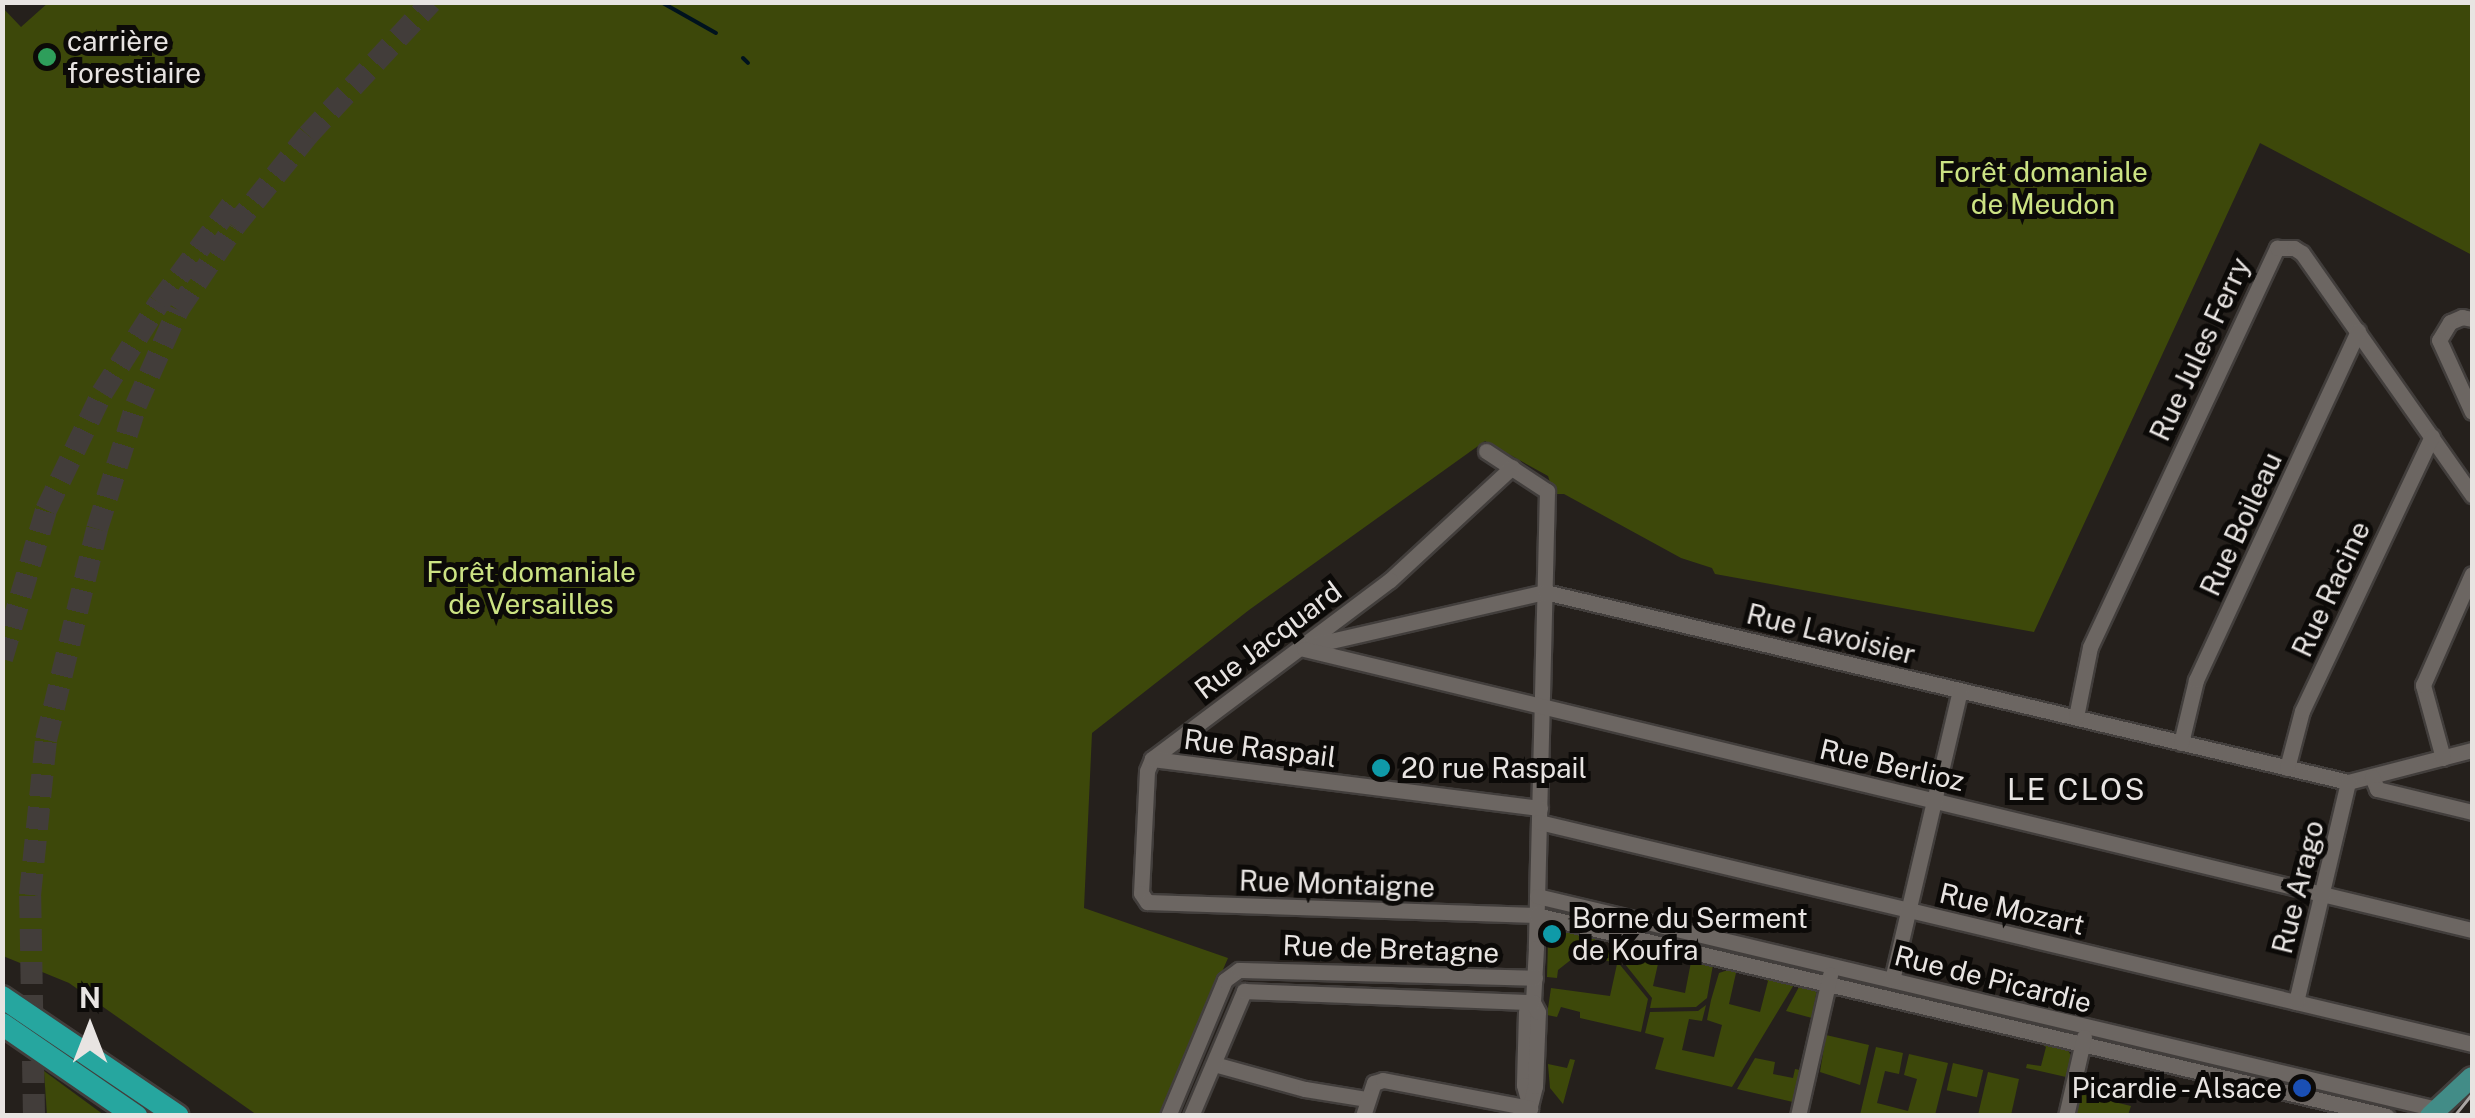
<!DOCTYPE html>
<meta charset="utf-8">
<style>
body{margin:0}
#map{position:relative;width:2475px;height:1118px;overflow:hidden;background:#25201c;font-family:"Public Sans",sans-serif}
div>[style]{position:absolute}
.green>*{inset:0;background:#3d480a;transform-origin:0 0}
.stream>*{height:4px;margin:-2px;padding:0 2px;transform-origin:2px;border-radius:2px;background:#00121e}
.highway-tunnel>*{height:22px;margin-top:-11px;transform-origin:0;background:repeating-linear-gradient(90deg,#423d3a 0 22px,transparent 0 33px)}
.roads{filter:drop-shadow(2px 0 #423e3c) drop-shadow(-2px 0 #423e3c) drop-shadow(0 2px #423e3c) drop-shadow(0 -2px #423e3c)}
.minor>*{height:15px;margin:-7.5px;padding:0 7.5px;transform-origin:7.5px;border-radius:7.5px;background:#6c6662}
.major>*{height:20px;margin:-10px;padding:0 10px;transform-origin:10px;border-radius:10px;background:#428c87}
.highway>*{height:22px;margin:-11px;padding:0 11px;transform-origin:11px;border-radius:11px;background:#26a69f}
.tram>*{height:2.5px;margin:-1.25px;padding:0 1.25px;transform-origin:1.25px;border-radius:1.25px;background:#aaa5a3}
.dots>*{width:28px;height:28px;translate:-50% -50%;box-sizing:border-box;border:5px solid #0c0a08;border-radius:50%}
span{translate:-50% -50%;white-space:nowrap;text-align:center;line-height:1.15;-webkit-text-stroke:10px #0c0a08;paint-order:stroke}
.poi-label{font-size:28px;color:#e8e4e2}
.left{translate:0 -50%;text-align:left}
.right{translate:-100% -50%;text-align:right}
.park-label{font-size:28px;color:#cce383}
.street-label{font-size:28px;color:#e8e4e2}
.neighbourhood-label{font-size:30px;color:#e8e4e2;letter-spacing:2.5px}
.frame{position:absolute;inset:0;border:5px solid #e8e4e2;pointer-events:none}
.north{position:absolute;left:40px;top:978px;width:100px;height:100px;-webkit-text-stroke:8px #0c0a08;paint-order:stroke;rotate:0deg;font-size:28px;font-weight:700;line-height:40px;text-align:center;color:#e8e4e2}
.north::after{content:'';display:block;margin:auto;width:35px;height:45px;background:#e8e4e2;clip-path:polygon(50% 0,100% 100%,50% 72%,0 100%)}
</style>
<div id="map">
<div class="green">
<div style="clip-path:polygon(49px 2px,2472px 3px,2472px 255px,2260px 143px,2034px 632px,1715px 574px,1712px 568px,1681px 558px,1564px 494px,1554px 494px,1548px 476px,1485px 441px,1249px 610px,1092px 733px,1084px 908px,1228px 958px,1160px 1115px,257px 1115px,69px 983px,3px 956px,2px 7px,21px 27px)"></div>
<div style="clip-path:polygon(1562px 928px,1601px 936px,1558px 970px,1557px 978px,1547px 977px,1548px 942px)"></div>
<div style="clip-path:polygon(1610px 939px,1673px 955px,1660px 955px,1653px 986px,1685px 993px,1691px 962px,1679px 956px,1713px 965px,1707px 998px,1696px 1007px,1650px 1008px,1652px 998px,1609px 944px)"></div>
<div style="clip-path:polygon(1607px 949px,1648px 999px,1641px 1032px,1580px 1018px,1580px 1012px,1561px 1007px,1557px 1017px,1547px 1015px,1551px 988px,1610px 996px,1617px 964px,1605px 960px)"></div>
<div style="clip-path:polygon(1734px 968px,1750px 972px,1736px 973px,1729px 1004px,1760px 1012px,1768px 981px,1755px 973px,1795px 983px,1732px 1087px,1655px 1069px,1664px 1038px,1645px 1033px,1650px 1012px,1698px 1011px,1706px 1005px,1702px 1021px,1689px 1019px,1682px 1050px,1714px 1057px,1722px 1025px,1707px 1020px,1711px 1000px,1719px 973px)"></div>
<div style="clip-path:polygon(1800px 985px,1817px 989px,1812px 1018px,1786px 1011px)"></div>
<div style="clip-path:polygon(1826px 1035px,1869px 1045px,1860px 1085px,1820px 1072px)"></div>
<div style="clip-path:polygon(2034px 1040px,2068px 1050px,2072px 1058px,2066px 1077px,2026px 1068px,2027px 1064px,2041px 1066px,2046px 1047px)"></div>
<div style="clip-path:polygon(1876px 1047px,1903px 1053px,1899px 1074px,1885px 1071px,1877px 1103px,1908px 1111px,1917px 1079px,1904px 1075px,1909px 1054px,1948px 1063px,1935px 1115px,1860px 1115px)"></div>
<div style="clip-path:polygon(1547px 1053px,1548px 1064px,1567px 1068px,1570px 1059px,1575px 1060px,1563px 1104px,1550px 1088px)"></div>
<div style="clip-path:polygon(1755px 1058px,1775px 1062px,1773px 1074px,1793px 1078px,1795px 1069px,1800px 1070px,1793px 1102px,1737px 1089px)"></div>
<div style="left:1953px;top:1063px;width:31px;height:28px;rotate:13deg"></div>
<div style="clip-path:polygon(44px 1071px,104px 1115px,47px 1115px)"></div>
<div style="clip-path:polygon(1988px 1072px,2019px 1079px,2011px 1115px,1978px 1115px)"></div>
<div style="clip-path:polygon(2081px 1094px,2131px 1106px,2128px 1115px,2075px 1115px)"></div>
</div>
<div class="stream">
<div style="left:661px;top:2px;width:63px;rotate:29.4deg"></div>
<div style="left:743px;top:58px;width:7px;rotate:45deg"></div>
</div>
<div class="highway-tunnel">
<div style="left:2px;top:659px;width:155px;rotate:-73.5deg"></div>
<div style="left:46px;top:510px;width:130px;rotate:-64.4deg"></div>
<div style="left:102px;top:393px;width:107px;rotate:-57.7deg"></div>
<div style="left:159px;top:303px;width:124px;rotate:-53.5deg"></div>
<div style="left:34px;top:1116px;width:221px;rotate:-91deg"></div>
<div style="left:30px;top:895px;width:156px;rotate:-84.1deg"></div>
<div style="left:46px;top:740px;width:217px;rotate:-76.4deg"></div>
<div style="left:97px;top:529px;width:130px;rotate:-72.5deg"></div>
<div style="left:136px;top:405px;width:104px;rotate:-66.1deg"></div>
<div style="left:178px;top:310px;width:100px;rotate:-56deg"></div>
<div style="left:234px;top:227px;width:118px;rotate:-51.2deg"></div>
<div style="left:308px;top:135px;width:181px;rotate:-47.2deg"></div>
</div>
<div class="roads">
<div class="minor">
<div style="left:2472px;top:319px;width:10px;rotate:-169deg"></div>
<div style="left:2462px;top:317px;width:13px;rotate:157deg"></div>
<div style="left:2450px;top:322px;width:21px;rotate:121deg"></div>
<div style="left:2439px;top:340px;width:79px;rotate:65.4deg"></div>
<div style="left:1486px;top:451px;width:73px;rotate:33.3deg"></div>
<div style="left:1547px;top:491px;width:457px;rotate:91.4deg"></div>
<div style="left:1536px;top:948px;width:54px;rotate:93.2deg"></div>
<div style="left:1533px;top:1002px;width:12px;rotate:125deg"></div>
<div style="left:1526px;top:1012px;width:73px;rotate:91.6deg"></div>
<div style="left:1524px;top:1085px;width:24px;rotate:75deg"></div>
<div style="left:1512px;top:467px;width:166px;rotate:137.2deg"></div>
<div style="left:1390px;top:580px;width:298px;rotate:143.1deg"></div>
<div style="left:1152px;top:759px;width:13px;rotate:113deg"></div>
<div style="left:1147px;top:771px;width:122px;rotate:92.8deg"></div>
<div style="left:1141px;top:893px;width:11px;rotate:56deg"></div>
<div style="left:1147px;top:902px;width:389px;rotate:1.9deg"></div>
<div style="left:1536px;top:915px;width:874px;rotate:13.29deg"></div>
<div style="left:1309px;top:646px;width:242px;rotate:-12.9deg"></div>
<div style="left:1545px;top:592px;width:825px;rotate:13.31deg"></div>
<div style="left:2348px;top:782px;width:128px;rotate:-14.5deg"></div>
<div style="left:1304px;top:649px;width:1201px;rotate:13.53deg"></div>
<div style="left:2076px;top:717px;width:71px;rotate:-78.7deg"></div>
<div style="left:2090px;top:647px;width:441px;rotate:-64.9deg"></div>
<div style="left:2277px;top:248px;width:17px"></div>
<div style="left:2294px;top:248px;width:9px;rotate:32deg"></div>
<div style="left:2302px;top:253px;width:296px;rotate:54.9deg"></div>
<div style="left:2181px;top:743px;width:65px;rotate:-76.6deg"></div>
<div style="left:2196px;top:680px;width:385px;rotate:-65.1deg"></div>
<div style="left:2443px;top:758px;width:76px;rotate:-105.3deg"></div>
<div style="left:2423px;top:685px;width:121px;rotate:-66.2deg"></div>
<div style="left:1152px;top:759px;width:391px;rotate:7.2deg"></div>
<div style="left:2287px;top:768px;width:59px;rotate:-75.3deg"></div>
<div style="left:2302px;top:711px;width:304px;rotate:-64.7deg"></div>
<div style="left:2372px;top:777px;width:13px;rotate:67deg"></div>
<div style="left:2377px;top:789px;width:98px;rotate:13.6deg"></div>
<div style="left:1539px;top:822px;width:959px;rotate:13.38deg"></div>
<div style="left:1537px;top:896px;width:925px;rotate:13.32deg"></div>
<div style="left:1892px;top:980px;width:297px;rotate:-76.8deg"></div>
<div style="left:2296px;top:1002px;width:226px;rotate:-76.7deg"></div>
<div style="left:1214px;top:1064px;width:94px;rotate:15.4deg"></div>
<div style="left:1305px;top:1089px;width:63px;rotate:9.2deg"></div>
<div style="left:1530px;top:1106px;width:21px;rotate:-76deg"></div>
<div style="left:1535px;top:1086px;width:74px;rotate:-87.7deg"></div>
<div style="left:1538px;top:1012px;width:11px;rotate:-117deg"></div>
<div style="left:1168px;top:1116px;width:147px;rotate:-67.3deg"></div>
<div style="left:1225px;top:980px;width:17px;rotate:-36deg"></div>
<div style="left:1239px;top:970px;width:296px;rotate:1.5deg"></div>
<div style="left:1191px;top:1116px;width:136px;rotate:-67deg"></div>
<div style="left:1244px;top:991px;width:289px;rotate:2.2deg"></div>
<div style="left:1363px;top:1116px;width:35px;rotate:-72deg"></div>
<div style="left:1374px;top:1083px;width:9px;rotate:-18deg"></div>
<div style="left:1383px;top:1080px;width:150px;rotate:10.8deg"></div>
<div style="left:1798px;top:1116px;width:145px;rotate:-77.2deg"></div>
<div style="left:2066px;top:1116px;width:81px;rotate:-77.2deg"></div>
</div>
<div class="major">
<div style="left:2430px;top:1116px;width:57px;rotate:-42.9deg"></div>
</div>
<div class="highway">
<div style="left:2px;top:997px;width:212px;rotate:34.1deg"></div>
<div style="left:2px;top:1024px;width:163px;rotate:34.5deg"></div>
</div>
</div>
<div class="tram">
<div style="left:2454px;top:1116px;width:28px;rotate:-51deg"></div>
</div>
<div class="dots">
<div style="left:47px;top:57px;background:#2e9e5b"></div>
<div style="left:1381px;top:768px;background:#0f9aa8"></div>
<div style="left:1552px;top:934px;background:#0f9aa8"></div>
<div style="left:2302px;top:1088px;background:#1a4fb4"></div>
</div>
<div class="poi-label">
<span class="left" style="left:67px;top:57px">carrière<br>forestiaire</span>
<span class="left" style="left:1401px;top:768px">20 rue Raspail</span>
<span class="left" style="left:1572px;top:934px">Borne du Serment<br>de Koufra</span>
<span class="right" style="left:2282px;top:1088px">Picardie - Alsace</span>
</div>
<div class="park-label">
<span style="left:2043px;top:188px">Forêt domaniale<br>de Meudon</span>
<span style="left:531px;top:588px">Forêt domaniale<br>de Versailles</span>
</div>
<div class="street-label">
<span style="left:2200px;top:349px;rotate:-65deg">Rue Jules Ferry</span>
<span style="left:2241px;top:524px;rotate:-65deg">Rue Boileau</span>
<span style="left:2331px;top:589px;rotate:-65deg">Rue Racine</span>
<span style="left:1831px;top:634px;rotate:14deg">Rue Lavoisier</span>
<span style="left:1268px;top:640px;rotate:-37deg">Rue Jacquard</span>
<span style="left:1260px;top:748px;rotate:7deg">Rue Raspail</span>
<span style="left:1892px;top:765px;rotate:13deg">Rue Berlioz</span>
<span style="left:1337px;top:884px;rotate:2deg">Rue Montaigne</span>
<span style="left:2298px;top:887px;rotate:-76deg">Rue Arago</span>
<span style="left:2012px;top:909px;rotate:13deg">Rue Mozart</span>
<span style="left:1391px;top:949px;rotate:2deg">Rue de Bretagne</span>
<span style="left:1993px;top:979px;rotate:14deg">Rue de Picardie</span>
</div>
<div class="neighbourhood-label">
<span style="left:2077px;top:789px">LE CLOS</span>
</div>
<div class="frame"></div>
<div class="north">N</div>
</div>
